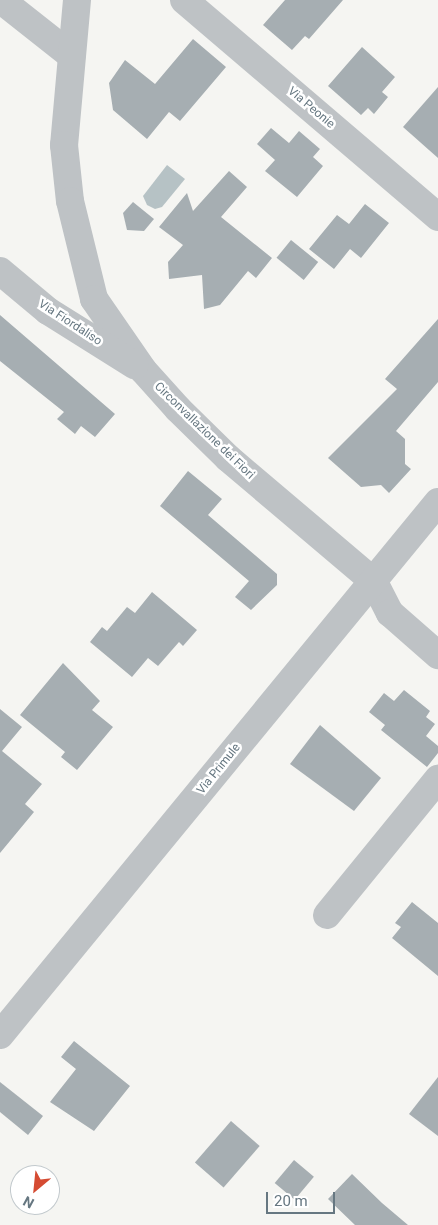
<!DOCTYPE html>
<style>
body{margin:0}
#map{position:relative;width:438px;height:1225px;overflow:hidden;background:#f5f5f2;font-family:Roboto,sans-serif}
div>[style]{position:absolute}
.water>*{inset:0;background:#b6c2c5}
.building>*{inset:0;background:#a6aeb2;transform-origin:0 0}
.minor>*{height:28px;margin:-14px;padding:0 14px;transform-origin:14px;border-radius:14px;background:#bec2c5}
span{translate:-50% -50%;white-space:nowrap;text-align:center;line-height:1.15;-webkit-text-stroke:5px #fff;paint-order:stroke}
.street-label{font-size:12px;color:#667781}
.north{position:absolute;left:10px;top:1165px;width:50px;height:50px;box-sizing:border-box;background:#fff;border:1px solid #c2c9cd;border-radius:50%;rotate:208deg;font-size:14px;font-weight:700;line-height:20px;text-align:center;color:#667781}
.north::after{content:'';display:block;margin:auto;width:18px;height:22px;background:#d54b32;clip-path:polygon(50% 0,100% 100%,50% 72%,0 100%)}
.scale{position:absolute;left:266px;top:1192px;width:69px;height:22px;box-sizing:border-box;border:2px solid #667781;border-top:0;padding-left:6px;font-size:15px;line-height:18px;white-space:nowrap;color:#667781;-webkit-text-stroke:4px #fff;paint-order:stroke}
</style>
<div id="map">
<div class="water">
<div style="clip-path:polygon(167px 165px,185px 179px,162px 207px,155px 209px,147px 205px,143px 196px)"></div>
</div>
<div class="building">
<div style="clip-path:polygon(285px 0,343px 0,309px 39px,305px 36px,292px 50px,263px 25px)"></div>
<div style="clip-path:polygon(193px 39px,226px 67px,180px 121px,169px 112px,147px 139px,113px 110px,109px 83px,125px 60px,155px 84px)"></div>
<div style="clip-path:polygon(362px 47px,395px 77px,382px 92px,388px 97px,374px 114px,368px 108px,361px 115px,328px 86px)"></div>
<div style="clip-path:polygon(438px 87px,438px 158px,403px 127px)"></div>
<div style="clip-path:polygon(271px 128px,289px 143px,299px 131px,320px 149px,313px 157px,323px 166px,297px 197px,265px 171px,275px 160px,257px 144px)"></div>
<div style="clip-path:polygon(229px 171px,247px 187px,221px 217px,272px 258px,256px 278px,248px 271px,220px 305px,204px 309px,202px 275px,169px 279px,168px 262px,183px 245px,159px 227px,187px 193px,193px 211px)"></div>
<div style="clip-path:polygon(133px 202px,154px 219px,144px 231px,127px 230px,123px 213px)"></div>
<div style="clip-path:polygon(365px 204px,389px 223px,361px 258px,350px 249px,334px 269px,309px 249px,337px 215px,349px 224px)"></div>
<div style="left:291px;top:240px;width:35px;height:23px;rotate:39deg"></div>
<div style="clip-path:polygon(0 315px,115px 414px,95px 437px,81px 426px,75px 434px,57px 419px,64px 412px,0 361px)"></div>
<div style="clip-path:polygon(438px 319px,438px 382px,396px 431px,405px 439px,405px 464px,411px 469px,389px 493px,381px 485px,361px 487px,328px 458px,397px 389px,385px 379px)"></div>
<div style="clip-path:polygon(188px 471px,222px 499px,208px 515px,277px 574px,277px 585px,251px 610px,235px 597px,249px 581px,160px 506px)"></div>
<div style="clip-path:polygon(152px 592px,197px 630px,183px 646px,179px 642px,158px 666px,148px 658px,132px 677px,90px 642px,102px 627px,107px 631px,127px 607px,135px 613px)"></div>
<div style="clip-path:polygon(63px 663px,100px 701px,92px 710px,113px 727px,77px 770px,61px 757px,65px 752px,20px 715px)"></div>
<div style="clip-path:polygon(404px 690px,430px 711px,426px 717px,435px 724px,426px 736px,438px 746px,438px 753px,427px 767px,381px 730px,385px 725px,369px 712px,384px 693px,394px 701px)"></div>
<div style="clip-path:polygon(0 709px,22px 727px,2px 751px,42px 784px,25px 804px,34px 812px,0 853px)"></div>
<div style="clip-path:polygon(320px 725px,381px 778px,354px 811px,290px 764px)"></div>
<div style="clip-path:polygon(412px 902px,438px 923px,438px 976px,392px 938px,401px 927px,395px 923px)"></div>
<div style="clip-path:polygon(74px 1041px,130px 1086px,94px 1131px,50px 1102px,76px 1069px,61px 1057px)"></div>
<div style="clip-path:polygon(438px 1077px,438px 1136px,409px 1114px)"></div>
<div style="clip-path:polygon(0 1082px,43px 1116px,28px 1135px,0 1112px)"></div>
<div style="left:231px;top:1121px;width:38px;height:55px;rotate:41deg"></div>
<div style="left:294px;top:1160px;width:26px;height:30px;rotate:40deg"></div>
<div style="clip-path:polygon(352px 1174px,382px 1203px,408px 1225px,355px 1225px,328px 1199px)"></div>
</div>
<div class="minor">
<div style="left:1px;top:0;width:90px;rotate:38.3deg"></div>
<div style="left:77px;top:0;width:146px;rotate:95.1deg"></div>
<div style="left:64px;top:145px;width:56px;rotate:83.9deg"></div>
<div style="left:70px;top:201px;width:101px;rotate:76.2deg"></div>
<div style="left:94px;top:299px;width:86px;rotate:55.4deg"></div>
<div style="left:143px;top:370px;width:52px;rotate:48.1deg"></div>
<div style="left:178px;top:409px;width:70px;rotate:44.4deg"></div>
<div style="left:228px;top:458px;width:192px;rotate:40.3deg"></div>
<div style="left:374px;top:582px;width:35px;rotate:63deg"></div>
<div style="left:390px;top:613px;width:64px;rotate:41.2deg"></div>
<div style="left:184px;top:0;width:334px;rotate:40.5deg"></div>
<div style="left:0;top:271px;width:62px;rotate:39.8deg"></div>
<div style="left:48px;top:311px;width:102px;rotate:32.1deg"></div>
<div style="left:327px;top:915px;width:176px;rotate:-50.8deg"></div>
<div style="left:0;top:1035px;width:690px;rotate:-50.59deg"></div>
</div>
<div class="street-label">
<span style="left:311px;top:108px;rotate:40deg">Via Peonie</span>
<span style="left:70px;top:323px;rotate:33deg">Via Fiordaliso</span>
<span style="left:204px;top:431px;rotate:44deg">Circonvallazione dei Fiori</span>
<span style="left:219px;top:769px;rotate:-51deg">Via Primule</span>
</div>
<div class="north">N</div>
<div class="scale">20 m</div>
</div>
